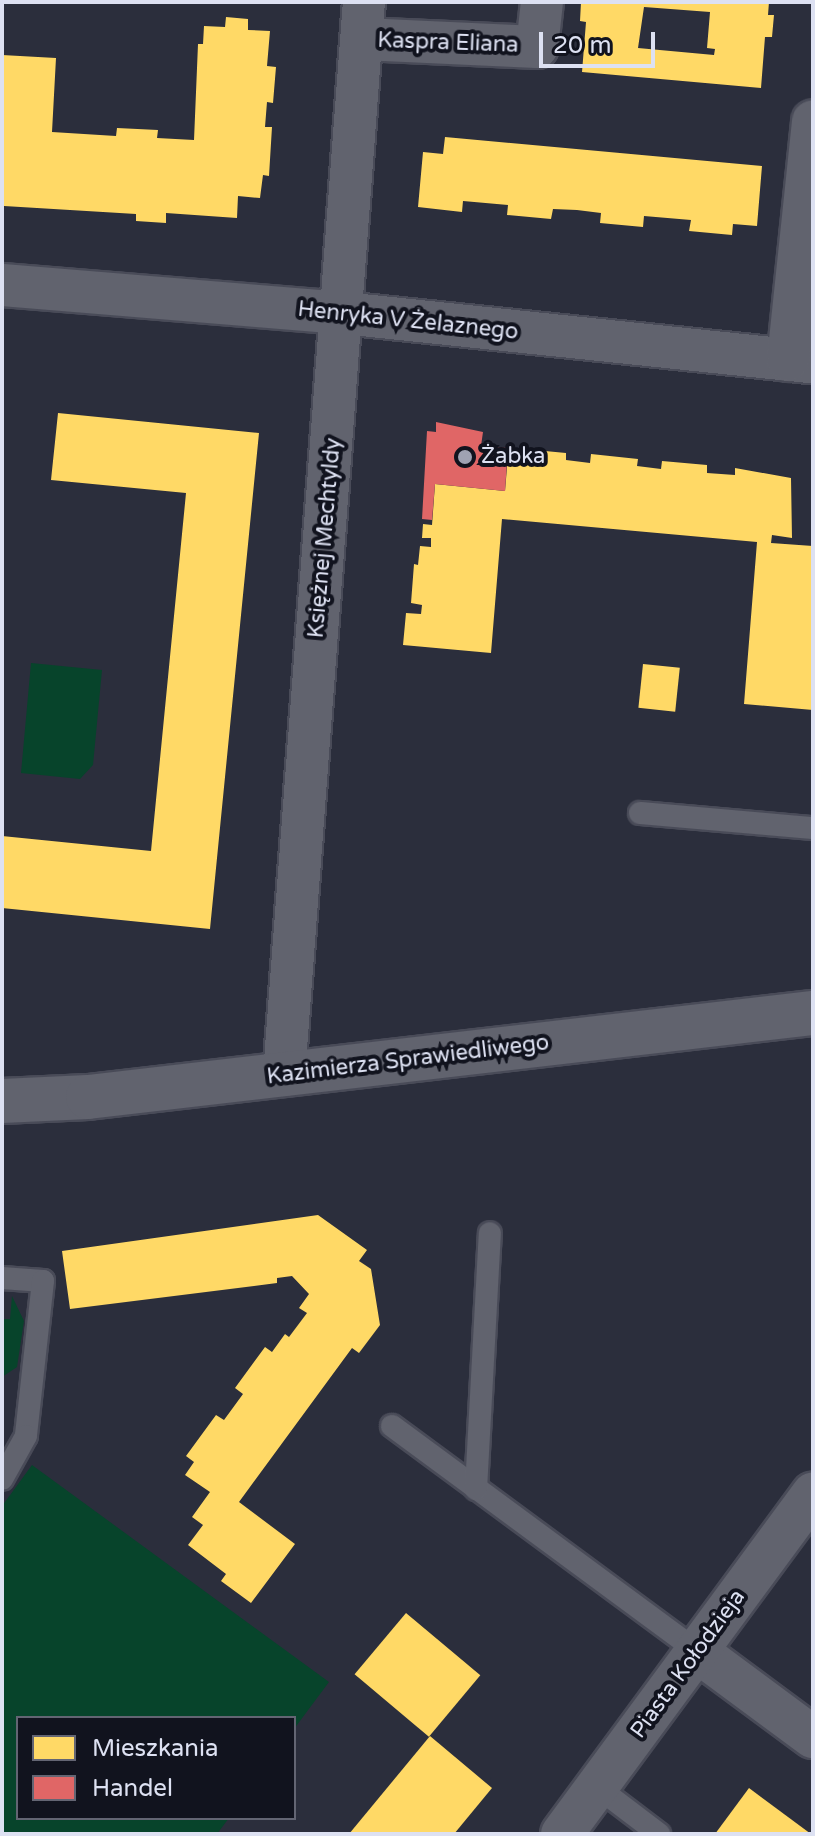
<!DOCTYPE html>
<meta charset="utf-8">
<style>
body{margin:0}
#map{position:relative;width:815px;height:1836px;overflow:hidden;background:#2b2e3c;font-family:"Varela Round",sans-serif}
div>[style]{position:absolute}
.green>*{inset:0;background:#07442b}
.homes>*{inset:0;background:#ffd966;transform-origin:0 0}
.shops>*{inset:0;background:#e06666}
.roads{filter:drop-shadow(2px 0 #494b58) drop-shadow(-2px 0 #494b58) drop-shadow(0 2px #494b58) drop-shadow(0 -2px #494b58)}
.service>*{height:22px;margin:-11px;padding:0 11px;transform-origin:11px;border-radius:11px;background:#61636e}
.minor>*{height:42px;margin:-21px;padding:0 21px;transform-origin:21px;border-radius:21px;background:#61636e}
.tertiary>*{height:44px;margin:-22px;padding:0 22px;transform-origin:22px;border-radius:22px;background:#61636e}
.dots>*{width:22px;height:22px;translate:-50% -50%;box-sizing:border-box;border:4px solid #11131e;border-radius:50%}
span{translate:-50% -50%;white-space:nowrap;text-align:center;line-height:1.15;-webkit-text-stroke:8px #11131e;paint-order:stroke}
.street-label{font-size:22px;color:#dde1f2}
.poi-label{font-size:22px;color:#dde1f2}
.left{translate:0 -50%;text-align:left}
.frame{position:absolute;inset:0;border:4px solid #dde1f2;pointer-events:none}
.legend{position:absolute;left:16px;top:1716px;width:280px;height:104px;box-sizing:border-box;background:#11131e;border:2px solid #636573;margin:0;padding:10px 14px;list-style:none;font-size:24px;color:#dde1f2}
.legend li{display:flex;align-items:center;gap:16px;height:40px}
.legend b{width:40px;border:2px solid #636573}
.scale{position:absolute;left:539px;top:32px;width:116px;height:36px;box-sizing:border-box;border:4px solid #dde1f2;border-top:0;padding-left:10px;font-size:24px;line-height:28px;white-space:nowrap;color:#dde1f2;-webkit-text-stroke:6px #11131e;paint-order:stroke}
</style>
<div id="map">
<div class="green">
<div style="clip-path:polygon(31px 663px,102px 670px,93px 765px,80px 779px,21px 773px)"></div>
<div style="clip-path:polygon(12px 1296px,24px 1321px,17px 1367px,2px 1377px,2px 1319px,10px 1319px)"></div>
<div style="clip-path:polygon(32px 1465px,329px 1682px,294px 1729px,294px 1718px,18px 1718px,18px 1818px,229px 1818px,217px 1834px,2px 1834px,2px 1506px)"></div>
</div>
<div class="homes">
<div style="clip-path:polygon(evenodd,581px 2px,769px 2px,768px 15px,774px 15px,772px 37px,765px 37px,761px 88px,582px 72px,586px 22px,580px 21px,581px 2px,644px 7px,710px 12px,707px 48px,715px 49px,714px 55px,638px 48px,644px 7px)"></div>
<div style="clip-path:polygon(226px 17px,248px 19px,248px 30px,270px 31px,267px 66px,276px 67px,273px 103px,267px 102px,265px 127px,272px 127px,269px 176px,263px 175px,260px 198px,238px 196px,237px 218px,166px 213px,166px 223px,136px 221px,136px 214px,4px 206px,2px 55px,56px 58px,52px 132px,116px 136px,117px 128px,158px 130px,157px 138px,194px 140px,198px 44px,203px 44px,204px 26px,225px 27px)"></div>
<div style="clip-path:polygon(445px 137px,762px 166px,757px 226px,733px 224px,732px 235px,689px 231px,691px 220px,644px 216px,643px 227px,600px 223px,601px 213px,577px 210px,553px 209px,551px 219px,507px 215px,508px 205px,463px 201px,462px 212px,418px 207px,423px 152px,443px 154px)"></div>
<div style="clip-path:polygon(58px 413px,259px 433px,210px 929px,2px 908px,2px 836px,151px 851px,186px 493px,51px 480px)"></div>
<div style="clip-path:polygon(524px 449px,566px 453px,566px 460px,590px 463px,591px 454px,638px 459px,637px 466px,661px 469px,662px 461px,707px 465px,707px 473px,735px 475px,735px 468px,791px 478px,792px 538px,772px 535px,771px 543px,813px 546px,813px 710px,744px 704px,757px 542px,502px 519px,491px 653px,403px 645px,406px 613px,421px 614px,422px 605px,411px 603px,414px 564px,418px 565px,420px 546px,431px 547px,431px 538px,422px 538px,423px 524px,432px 525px,435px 484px,505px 491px,508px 455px,523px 456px)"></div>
<div style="left:643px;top:664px;width:37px;height:44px;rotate:6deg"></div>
<div style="clip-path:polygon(318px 1215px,367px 1250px,359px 1261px,371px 1269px,380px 1325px,359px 1353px,352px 1348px,239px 1502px,295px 1544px,251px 1603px,221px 1581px,226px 1574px,188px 1545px,203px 1525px,192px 1517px,210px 1492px,185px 1475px,194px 1462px,186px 1456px,216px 1415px,224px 1420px,243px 1394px,235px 1388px,265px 1347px,272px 1352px,285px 1334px,289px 1337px,307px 1313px,299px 1308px,309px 1294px,292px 1276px,277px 1278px,277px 1283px,70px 1309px,62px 1251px)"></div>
<div style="left:406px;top:1613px;width:97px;height:80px;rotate:40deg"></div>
<div style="clip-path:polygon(430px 1736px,492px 1788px,454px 1834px,349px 1834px)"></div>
<div style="clip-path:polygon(749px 1788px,811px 1834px,715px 1834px)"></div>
</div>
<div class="shops">
<div style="clip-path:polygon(436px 422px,483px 432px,481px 446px,508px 448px,505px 491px,435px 484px,432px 520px,422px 519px,427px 431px,436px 432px)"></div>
</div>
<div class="roads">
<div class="service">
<div style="left:640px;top:813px;width:174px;rotate:5deg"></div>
<div style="left:2px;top:1278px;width:41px;rotate:4.2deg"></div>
<div style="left:43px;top:1281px;width:156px;rotate:96.3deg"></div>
<div style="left:26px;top:1436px;width:49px;rotate:119.2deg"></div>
<div style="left:392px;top:1426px;width:380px;rotate:36.4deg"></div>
<div style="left:476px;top:1489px;width:256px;rotate:-86.9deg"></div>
<div style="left:597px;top:1787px;width:78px;rotate:37.2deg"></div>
</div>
<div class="minor">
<div style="left:362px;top:39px;width:175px;rotate:2.6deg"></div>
<div style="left:537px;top:47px;width:45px;rotate:-83.7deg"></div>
<div style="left:2px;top:285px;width:342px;rotate:4.7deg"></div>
<div style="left:343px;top:313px;width:473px;rotate:6deg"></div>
<div style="left:788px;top:360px;width:240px;rotate:-84deg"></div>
<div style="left:284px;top:1075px;width:1076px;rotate:-85.74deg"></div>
<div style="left:698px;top:1652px;width:143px;rotate:36.5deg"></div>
<div style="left:562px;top:1834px;width:423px;rotate:-53.6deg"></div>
</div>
<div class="tertiary">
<div style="left:2px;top:1101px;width:86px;rotate:-2.7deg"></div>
<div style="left:88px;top:1097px;width:730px;rotate:-6.61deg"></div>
</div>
</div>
<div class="dots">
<div style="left:465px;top:457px;background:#9fa2b2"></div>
</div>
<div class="street-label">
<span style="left:448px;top:43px;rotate:2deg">Kaspra Eliana</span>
<span style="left:408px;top:321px;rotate:6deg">Henryka V Żelaznego</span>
<span style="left:325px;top:538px;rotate:-85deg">Księżnej Mechtyldy</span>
<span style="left:408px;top:1060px;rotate:-7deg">Kazimierza Sprawiedliwego</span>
<span style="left:688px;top:1664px;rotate:-54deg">Piasta Kołodzieja</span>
</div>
<div class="poi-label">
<span class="left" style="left:481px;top:457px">Żabka</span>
</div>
<div class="frame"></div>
<ul class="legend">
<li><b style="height:22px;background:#ffd966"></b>Mieszkania</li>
<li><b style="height:22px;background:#e06666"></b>Handel</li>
</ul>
<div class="scale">20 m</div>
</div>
